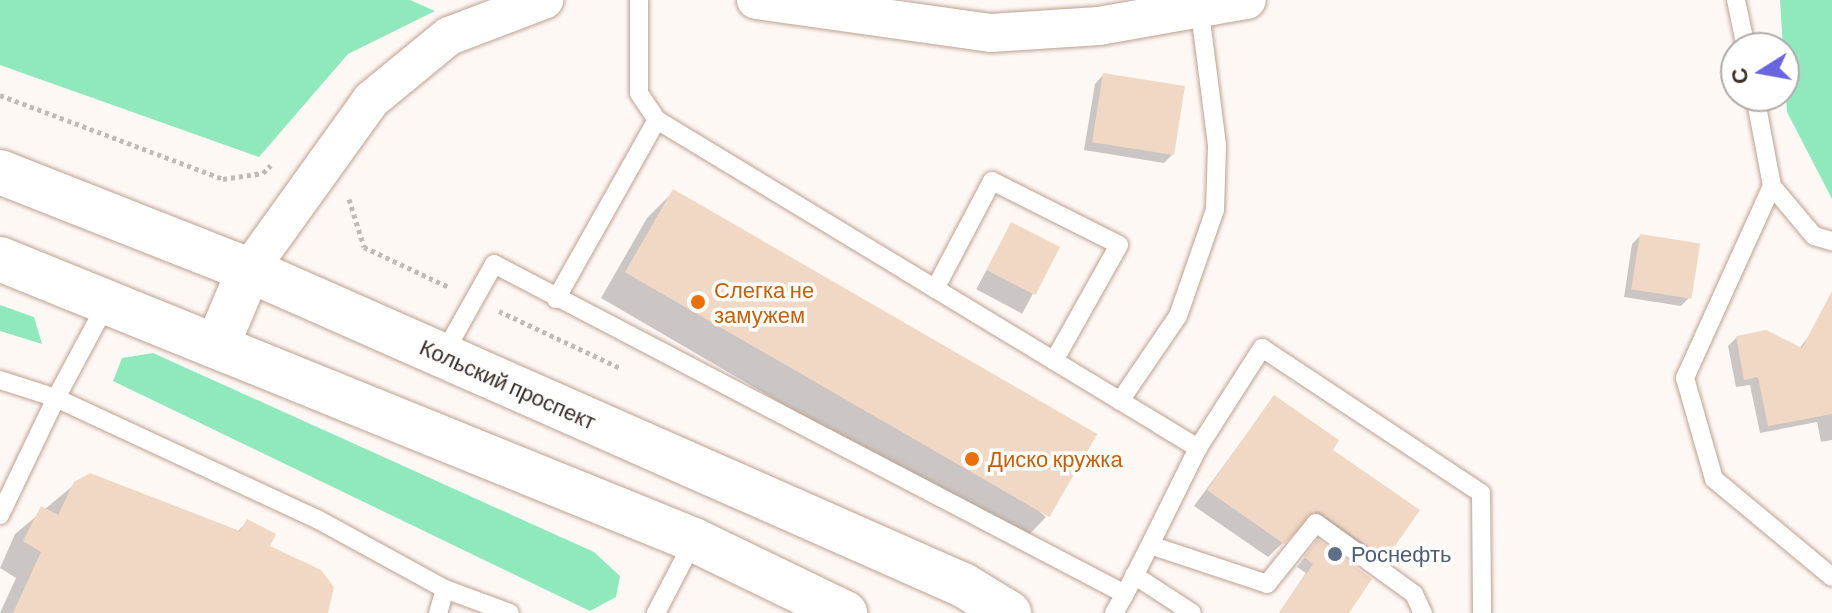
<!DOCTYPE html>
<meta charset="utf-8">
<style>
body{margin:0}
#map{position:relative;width:1832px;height:613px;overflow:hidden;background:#fef8f5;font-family:Barlow,sans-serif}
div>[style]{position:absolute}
.green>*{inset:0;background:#8fe9bd}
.shadow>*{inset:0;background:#0003;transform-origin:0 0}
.building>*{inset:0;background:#f1d8c4;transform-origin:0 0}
.path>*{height:5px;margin-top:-2.5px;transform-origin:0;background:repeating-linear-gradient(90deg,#c2bab6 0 4px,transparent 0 8px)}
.roads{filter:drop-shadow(0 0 2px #bca191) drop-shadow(0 0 2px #bca191)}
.lane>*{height:18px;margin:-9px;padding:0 9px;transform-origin:9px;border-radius:9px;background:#fff}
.street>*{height:38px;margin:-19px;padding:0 19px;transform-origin:19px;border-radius:19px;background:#fff}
.primary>*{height:44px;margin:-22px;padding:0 22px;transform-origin:22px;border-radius:22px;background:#fff}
.dots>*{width:22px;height:22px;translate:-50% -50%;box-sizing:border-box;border:4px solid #fff;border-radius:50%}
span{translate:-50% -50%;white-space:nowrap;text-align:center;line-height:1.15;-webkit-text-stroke:7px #fff;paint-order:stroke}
.food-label{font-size:22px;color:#c56008}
.left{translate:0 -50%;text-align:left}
.street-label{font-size:22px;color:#392e28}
.service-label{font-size:22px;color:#4e5e75}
.north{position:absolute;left:1720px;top:32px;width:80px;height:80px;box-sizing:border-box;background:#fff;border:2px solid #b0aba9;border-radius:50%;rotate:259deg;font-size:22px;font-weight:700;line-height:32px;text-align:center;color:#392e28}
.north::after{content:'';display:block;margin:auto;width:28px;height:36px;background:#6965de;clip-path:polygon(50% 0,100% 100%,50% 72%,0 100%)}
</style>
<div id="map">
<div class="green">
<i style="clip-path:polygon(0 0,410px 0,435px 11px,348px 54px,259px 157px,0 65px)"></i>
<i style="clip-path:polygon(1780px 0,1832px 0,1832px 199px,1787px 112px)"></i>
<i style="clip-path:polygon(0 305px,34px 317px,42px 344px,0 331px)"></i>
<i style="clip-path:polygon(153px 353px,594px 552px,620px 576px,616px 597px,590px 611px,113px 381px,122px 358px)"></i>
</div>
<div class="shadow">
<i style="clip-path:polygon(1103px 75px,1172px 155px,1164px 163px,1084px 150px,1095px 84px)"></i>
<i style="clip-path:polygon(673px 192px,1046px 517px,1021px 543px,601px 298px,647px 218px)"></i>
<i style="left:1011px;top:224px;width:52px;height:74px;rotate:28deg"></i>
<i style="clip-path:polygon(1640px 236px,1690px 297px,1681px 306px,1624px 297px,1632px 244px)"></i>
<i style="clip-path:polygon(1811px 333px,1832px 343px,1832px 440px,1821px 442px,1817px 422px,1760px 433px,1750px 385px,1736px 387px,1728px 346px,1736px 338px,1799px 349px)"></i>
<i style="clip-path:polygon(1274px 397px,1330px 450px,1385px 558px,1370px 572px,1302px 525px,1268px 557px,1194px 506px)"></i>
<i style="clip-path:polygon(75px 484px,237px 532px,248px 521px,320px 613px,0 613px,16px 578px,0 568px,15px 534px)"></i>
<i style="clip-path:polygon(1310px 551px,1346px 613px,1279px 613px,1306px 573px,1297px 567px)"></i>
</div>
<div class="building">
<i style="left:1103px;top:73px;width:83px;height:70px;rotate:9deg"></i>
<i style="left:673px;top:189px;width:490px;height:96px;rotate:30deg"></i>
<i style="left:1011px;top:222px;width:55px;height:54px;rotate:27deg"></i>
<i style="left:1640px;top:234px;width:61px;height:56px;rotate:9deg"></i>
<i style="clip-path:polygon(1832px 291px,1832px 414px,1768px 426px,1758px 377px,1744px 380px,1736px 336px,1766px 330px,1802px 348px)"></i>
<i style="clip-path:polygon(1274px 395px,1339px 440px,1333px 450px,1420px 510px,1386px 559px,1318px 511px,1284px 544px,1207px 490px)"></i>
<i style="clip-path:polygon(90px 473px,240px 531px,247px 519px,276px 534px,270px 546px,321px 570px,334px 587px,328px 613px,13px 613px,41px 552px,23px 541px,41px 506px,58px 515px,74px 482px)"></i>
<i style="clip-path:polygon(1318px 539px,1372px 579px,1349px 613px,1279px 613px,1313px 564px,1304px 557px)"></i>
</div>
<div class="path">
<i style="left:0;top:95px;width:238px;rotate:20.6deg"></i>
<i style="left:223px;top:179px;width:40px;rotate:-8.5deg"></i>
<i style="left:263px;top:173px;width:11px;rotate:-45deg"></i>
<i style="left:349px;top:199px;width:50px;rotate:72.6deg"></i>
<i style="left:364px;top:247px;width:92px;rotate:25.2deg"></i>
<i style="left:499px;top:311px;width:134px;rotate:25.2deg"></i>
</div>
<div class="roads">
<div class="lane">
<i style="left:1736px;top:0;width:49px;rotate:78.2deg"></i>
<i style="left:1755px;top:96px;width:92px;rotate:79.3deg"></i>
<i style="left:1772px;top:186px;width:65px;rotate:50deg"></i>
<i style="left:1814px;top:236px;width:19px;rotate:16deg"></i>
<i style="left:657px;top:120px;width:633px;rotate:31.23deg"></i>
<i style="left:1772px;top:186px;width:211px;rotate:114.4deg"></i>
<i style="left:1685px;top:378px;width:105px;rotate:74deg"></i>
<i style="left:1714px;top:479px;width:153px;rotate:39.7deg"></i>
<i style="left:935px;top:289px;width:122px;rotate:-62.2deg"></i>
<i style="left:992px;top:181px;width:142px;rotate:26.7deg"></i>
<i style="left:1119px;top:245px;width:133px;rotate:119.3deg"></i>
<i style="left:556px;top:299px;width:206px;rotate:-60.6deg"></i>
<i style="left:657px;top:120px;width:32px;rotate:-124deg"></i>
<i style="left:639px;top:93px;width:93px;rotate:-90deg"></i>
<i style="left:443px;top:355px;width:104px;rotate:-60.7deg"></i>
<i style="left:494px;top:264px;width:712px;rotate:27.61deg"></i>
<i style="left:1125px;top:594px;width:55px;rotate:-63deg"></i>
<i style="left:1150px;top:545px;width:123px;rotate:18.4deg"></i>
<i style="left:1267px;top:584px;width:78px;rotate:-51.2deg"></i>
<i style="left:1316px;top:523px;width:121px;rotate:35.9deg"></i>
<i style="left:1414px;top:594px;width:21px;rotate:65deg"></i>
<i style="left:0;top:380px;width:59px;rotate:17.8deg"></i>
<i style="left:56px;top:398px;width:110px;rotate:-61.8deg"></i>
<i style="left:1120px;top:401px;width:103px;rotate:-55.7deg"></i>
<i style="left:1178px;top:316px;width:112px;rotate:-70.8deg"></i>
<i style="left:1215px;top:210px;width:65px;rotate:-88.2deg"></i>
<i style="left:1217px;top:145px;width:133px;rotate:-97.3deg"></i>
<i style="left:0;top:515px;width:130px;rotate:-64.4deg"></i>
<i style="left:56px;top:398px;width:288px;rotate:24.9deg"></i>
<i style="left:317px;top:519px;width:146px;rotate:28.7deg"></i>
<i style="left:445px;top:589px;width:25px;rotate:106deg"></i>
<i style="left:1150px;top:545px;width:108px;rotate:-63.7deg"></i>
<i style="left:1198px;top:448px;width:119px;rotate:-57.4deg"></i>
<i style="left:1262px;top:348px;width:263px;rotate:33.5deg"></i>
<i style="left:1481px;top:493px;width:120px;rotate:89.5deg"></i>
<i style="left:1134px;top:575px;width:69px;rotate:33.2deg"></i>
<i style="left:445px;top:589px;width:69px;rotate:20.3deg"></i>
<i style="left:656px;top:613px;width:82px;rotate:-62.5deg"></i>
<i style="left:1114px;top:613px;width:22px;rotate:-60deg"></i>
</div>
<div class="street">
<i style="left:756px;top:0;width:237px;rotate:8deg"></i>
<i style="left:991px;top:33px;width:108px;rotate:-3.7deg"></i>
<i style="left:1099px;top:26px;width:150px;rotate:-10deg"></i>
<i style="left:249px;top:270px;width:209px;rotate:-54.3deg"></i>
<i style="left:371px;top:100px;width:101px;rotate:-39.4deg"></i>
<i style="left:449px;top:36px;width:102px;rotate:-20.8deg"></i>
</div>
<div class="primary">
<i style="left:0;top:172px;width:268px;rotate:21.5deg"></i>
<i style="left:249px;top:270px;width:780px;rotate:23.81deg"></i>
<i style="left:963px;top:585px;width:54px;rotate:31.3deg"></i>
<i style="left:0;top:259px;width:749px;rotate:22.04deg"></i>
<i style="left:694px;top:540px;width:168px;rotate:25.8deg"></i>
<i style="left:217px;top:346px;width:82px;rotate:-67.2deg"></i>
</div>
</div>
<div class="dots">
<i style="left:698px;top:302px;background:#e8710a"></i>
<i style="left:972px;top:459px;background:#e8710a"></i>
<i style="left:1335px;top:554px;background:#5c6f8a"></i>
</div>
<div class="food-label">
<span class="left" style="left:714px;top:302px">Слегка не<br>замужем</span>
<span class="left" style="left:988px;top:459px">Диско кружка</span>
</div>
<div class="street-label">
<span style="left:508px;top:384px;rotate:24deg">Кольский проспект</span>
</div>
<div class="service-label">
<span class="left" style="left:1351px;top:554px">Роснефть</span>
</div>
<div class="north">С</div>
</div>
